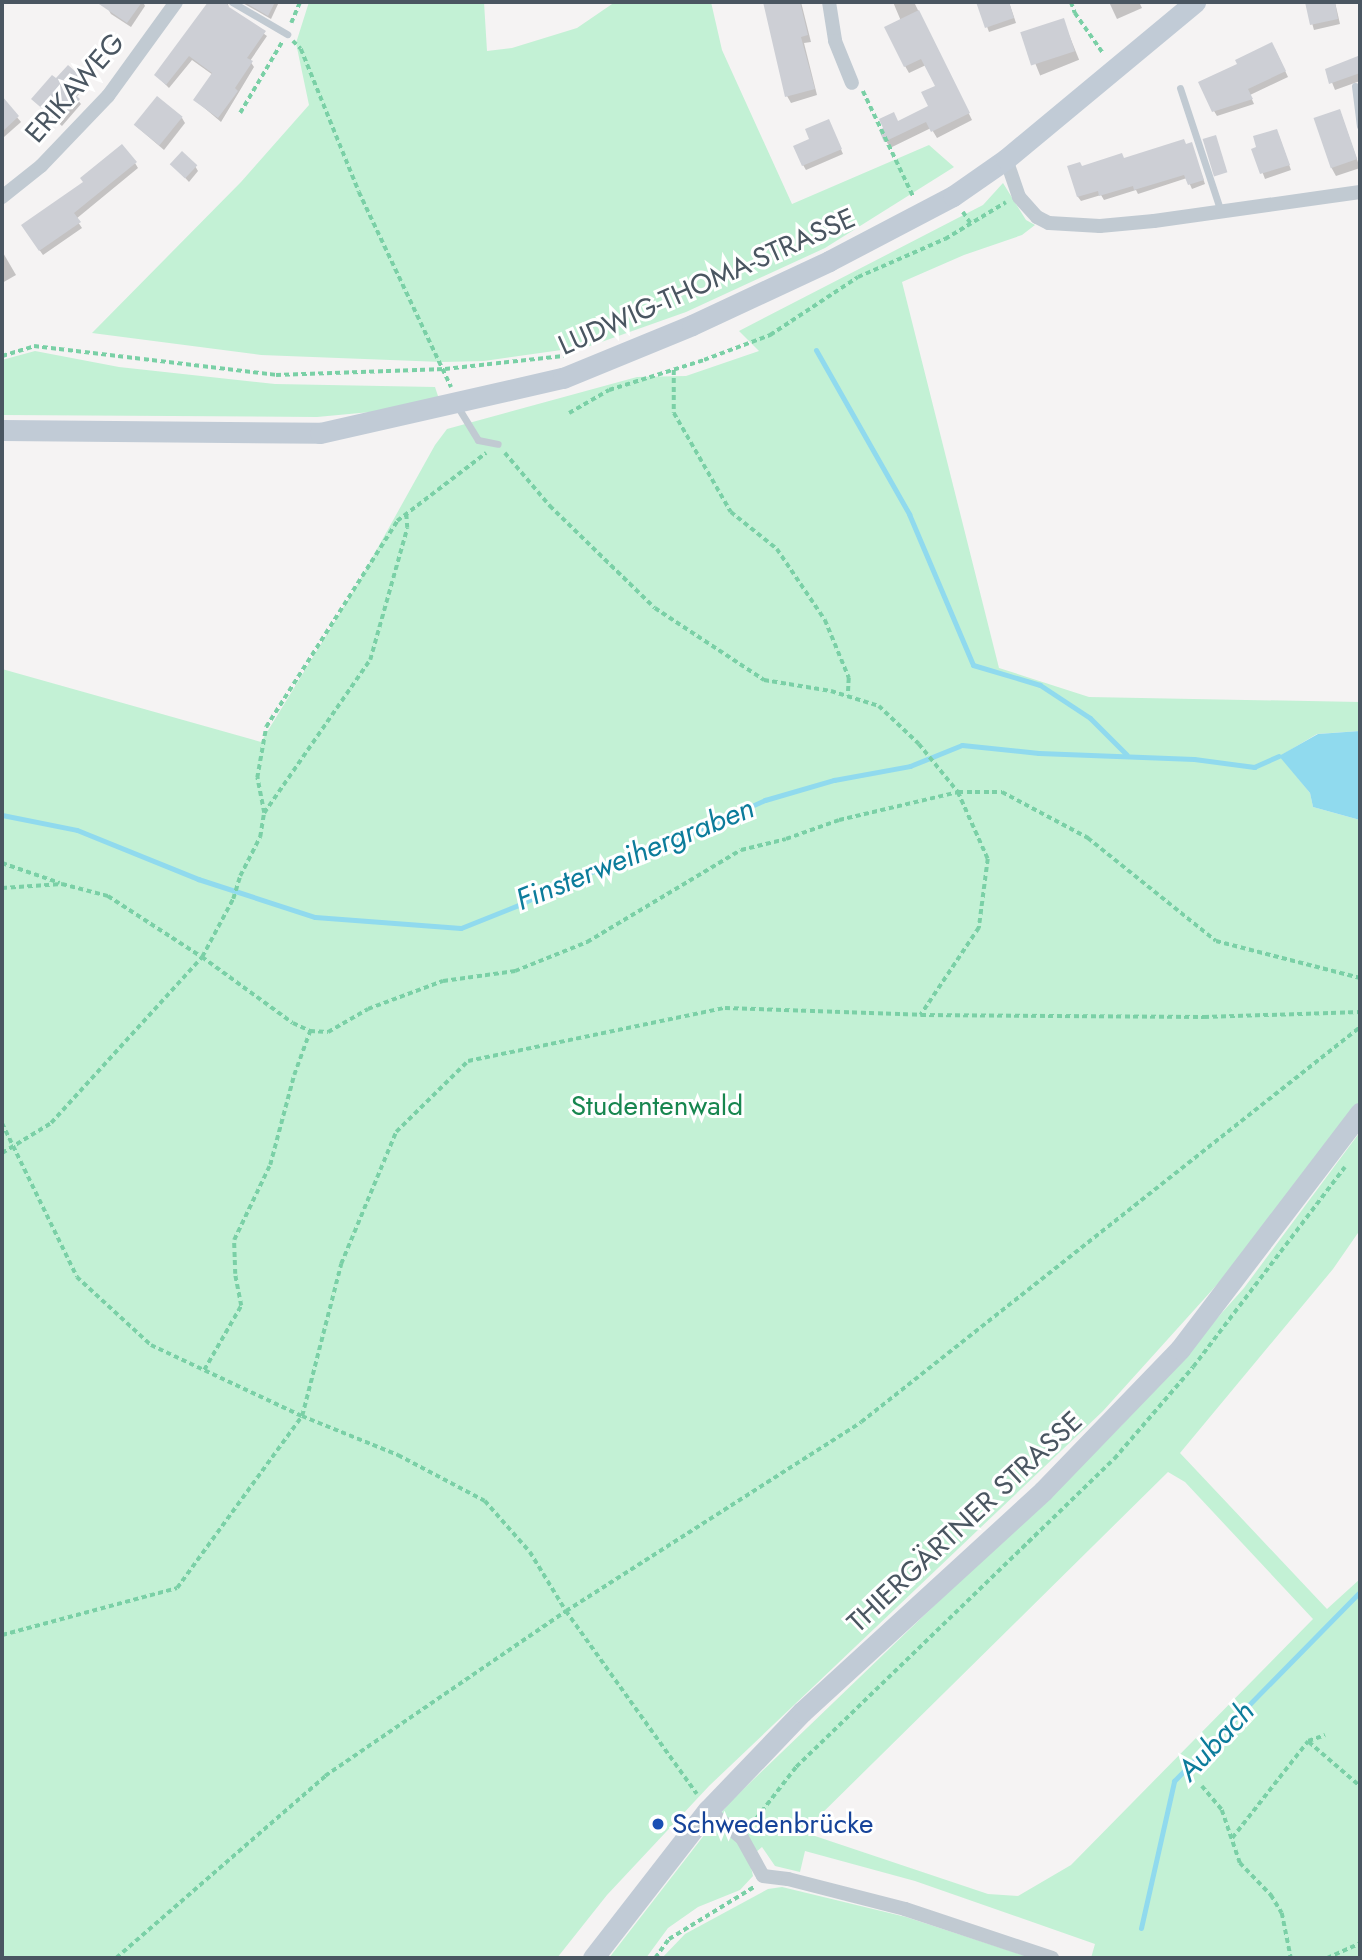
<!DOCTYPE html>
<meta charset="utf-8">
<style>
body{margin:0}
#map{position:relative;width:1362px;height:1960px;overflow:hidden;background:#f5f3f3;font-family:Jost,sans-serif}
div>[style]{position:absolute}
.green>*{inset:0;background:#c3f1d5}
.water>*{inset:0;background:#90daee}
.shadow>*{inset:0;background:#0003;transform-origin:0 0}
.stream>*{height:5px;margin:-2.5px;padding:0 2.5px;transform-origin:2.5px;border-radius:2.5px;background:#90daee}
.building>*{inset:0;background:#cdcfd5;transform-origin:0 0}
.path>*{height:3.5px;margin-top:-1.75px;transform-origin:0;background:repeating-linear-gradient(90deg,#7ad0a6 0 5px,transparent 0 8.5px)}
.lane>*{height:7px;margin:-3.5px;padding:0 3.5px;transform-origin:3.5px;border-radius:3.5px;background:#c1cad2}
.street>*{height:14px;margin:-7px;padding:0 7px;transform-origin:7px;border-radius:7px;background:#c1cad2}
.secondary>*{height:21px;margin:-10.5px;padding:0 10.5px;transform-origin:10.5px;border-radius:10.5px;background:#c1cbd6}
.dots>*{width:19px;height:19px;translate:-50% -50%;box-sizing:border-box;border:4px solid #fff;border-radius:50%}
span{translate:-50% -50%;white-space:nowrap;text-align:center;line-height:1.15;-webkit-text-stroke:6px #fff;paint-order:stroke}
.street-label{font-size:28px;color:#4a5661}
.park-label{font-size:28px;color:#17864f}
.transit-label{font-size:28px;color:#164399}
.left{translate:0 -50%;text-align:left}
.water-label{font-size:30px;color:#0c7c9b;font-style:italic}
.frame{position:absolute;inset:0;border:4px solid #4a5661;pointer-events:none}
</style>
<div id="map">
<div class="green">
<i style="clip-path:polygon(309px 2px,484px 2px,487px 51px,512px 48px,577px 28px,615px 2px,711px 2px,722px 50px,792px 204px,929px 145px,954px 167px,825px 248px,686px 312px,590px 346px,484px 361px,442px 362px,261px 355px,92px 333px,241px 182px,309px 105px,296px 43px)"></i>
<i style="clip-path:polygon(1003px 183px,1026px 220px,1035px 225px,1022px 235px,964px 255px,902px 282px,999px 668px,1089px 697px,1360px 702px,1360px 731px,1317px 734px,1280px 756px,1310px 793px,1313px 807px,1360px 820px,1360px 1106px,1232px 1268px,1103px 1411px,709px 1786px,607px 1895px,557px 1958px,2px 1958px,2px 669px,261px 742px,357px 585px,435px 445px,447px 429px,637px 377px,686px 376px,759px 351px,739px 331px,983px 205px)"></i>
<i style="clip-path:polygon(35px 351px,119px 367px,275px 384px,435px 387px,438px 396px,435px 406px,317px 417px,2px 415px,2px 360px)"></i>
<i style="clip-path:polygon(evenodd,1360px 1132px,1360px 1230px,1333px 1269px,1180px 1453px,1327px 1609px,1360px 1579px,1360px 1958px,1091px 1958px,1095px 1944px,915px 1881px,805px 1851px,800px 1872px,775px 1866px,762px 1847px,749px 1858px,753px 1876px,740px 1890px,698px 1907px,668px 1928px,646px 1958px,609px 1958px,729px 1803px,1121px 1426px,1244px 1288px,1360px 1132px,1168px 1472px,1185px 1482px,1313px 1619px,1071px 1865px,1018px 1896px,988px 1894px,803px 1832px,1168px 1472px)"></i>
<i style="clip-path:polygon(782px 1887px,906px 1917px,1032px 1958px,662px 1958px,685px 1934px,768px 1889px)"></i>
</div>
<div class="water">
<i style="clip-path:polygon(1360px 731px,1360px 820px,1313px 807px,1310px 793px,1279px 756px,1318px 734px)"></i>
</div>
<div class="shadow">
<i style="clip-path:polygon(113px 2px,143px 2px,145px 6px,131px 27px,111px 14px,108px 9px)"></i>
<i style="clip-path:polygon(211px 2px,234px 2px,228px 4px,229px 9px,267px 36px,250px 61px,254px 67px,221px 122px,195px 100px,213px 75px,192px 60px,169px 88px,156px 75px)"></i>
<i style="clip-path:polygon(241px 2px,279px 2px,271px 19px)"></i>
<i style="clip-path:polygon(764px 2px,801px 2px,811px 42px,804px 43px,817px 95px,791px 103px,787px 96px)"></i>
<i style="clip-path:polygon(893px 2px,914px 2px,972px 120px,937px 138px,931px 128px,890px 148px,881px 131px,930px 106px,937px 86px,926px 65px,909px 73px,905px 66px,901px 21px)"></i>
<i style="clip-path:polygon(978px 2px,1009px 2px,1016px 23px,989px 32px)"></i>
<i style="clip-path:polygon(1109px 2px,1139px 2px,1142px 8px,1117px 19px)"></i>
<i style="clip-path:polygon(1306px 2px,1335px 2px,1340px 24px,1314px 30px)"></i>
<i style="left:1063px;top:20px;width:43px;height:42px;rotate:68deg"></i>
<i style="clip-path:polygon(1275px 49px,1288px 77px,1250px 95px,1254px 104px,1217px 116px,1214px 111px)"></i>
<i style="clip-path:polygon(1360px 57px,1360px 81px,1335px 90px,1327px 70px)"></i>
<i style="clip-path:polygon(83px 80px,86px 85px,76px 98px,81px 104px,62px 126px,33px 99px,56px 81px)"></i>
<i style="clip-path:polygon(2px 99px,21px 122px,4px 137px,2px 135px)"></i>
<i style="clip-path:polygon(1340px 111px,1360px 168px,1336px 176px,1331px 167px)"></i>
<i style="clip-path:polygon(182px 118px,185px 123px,164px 150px,136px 126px)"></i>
<i style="clip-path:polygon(831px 126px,843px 154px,806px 170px,803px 165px,812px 140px)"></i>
<i style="clip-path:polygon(1279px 136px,1291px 170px,1265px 179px,1254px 150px)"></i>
<i style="clip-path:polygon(1185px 146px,1193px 149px,1205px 184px,1192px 189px,1187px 178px,1138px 194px,1136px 190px,1104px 200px,1101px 195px,1081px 201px,1078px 197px,1069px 167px,1082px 168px)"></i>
<i style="clip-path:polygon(135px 163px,138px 168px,76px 219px,82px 228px,43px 255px,26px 231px)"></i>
<i style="clip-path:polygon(172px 164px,195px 166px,198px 171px,189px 182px)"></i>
<i style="clip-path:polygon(2px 251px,16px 275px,2px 283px)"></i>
</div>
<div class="stream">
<i style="left:816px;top:350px;width:189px;rotate:60.4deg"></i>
<i style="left:909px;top:514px;width:164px;rotate:67deg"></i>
<i style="left:973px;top:665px;width:70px;rotate:16.6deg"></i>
<i style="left:1040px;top:685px;width:60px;rotate:33.4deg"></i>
<i style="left:1090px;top:718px;width:52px;rotate:45deg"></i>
<i style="left:2px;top:815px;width:76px;rotate:11.3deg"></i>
<i style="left:77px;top:830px;width:131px;rotate:22deg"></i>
<i style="left:198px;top:879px;width:123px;rotate:18deg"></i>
<i style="left:315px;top:917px;width:146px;rotate:4.3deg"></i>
<i style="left:461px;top:928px;width:65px;rotate:-21.8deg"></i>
<i style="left:521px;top:904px;width:65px;rotate:-26.6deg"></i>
<i style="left:579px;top:875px;width:49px;rotate:-14.3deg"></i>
<i style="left:626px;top:863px;width:153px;rotate:-24.4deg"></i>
<i style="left:765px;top:800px;width:72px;rotate:-16.2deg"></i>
<i style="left:834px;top:780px;width:77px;rotate:-10.4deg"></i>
<i style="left:910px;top:766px;width:56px;rotate:-22deg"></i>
<i style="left:962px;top:745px;width:77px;rotate:5.9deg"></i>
<i style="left:1039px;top:753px;width:155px;rotate:2.2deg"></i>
<i style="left:1194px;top:759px;width:61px;rotate:7.6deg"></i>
<i style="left:1254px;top:767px;width:27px;rotate:-24deg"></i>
<i style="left:1141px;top:1928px;width:151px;rotate:-77.3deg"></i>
<i style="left:1174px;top:1781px;width:265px;rotate:-45.5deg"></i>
</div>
<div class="building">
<i style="clip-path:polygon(96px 2px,142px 2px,127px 23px)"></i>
<i style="clip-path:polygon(208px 2px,226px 2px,229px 7px,266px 31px,247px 58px,253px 61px,235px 88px,238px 91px,218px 118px,193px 100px,212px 73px,189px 56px,166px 85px,154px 75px)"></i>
<i style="clip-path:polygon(244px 2px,275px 2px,268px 16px)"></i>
<i style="clip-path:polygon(763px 2px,800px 2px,808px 35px,801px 37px,815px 89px,785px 97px)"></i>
<i style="clip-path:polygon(976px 2px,1009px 2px,1014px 18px,985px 28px)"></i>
<i style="clip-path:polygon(1305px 2px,1335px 2px,1338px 19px,1310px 25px)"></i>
<i style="clip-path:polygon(919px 10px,970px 113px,931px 132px,926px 122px,884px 142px,879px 130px,883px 128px,879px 119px,894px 112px,898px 121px,928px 106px,921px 92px,935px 86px,921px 59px,904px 67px,884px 27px)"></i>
<i style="left:1064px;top:18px;width:35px;height:46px;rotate:72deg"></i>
<i style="clip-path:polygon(1272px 42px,1286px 71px,1248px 89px,1253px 99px,1212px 112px,1198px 82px,1237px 64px,1235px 60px)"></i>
<i style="clip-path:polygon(1358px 56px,1360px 73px,1329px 84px,1325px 69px)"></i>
<i style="clip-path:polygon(68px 65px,84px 79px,74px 94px,80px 99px,59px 123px,31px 99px,52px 75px,56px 78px)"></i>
<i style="clip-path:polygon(2px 96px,19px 116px,2px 132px)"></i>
<i style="left:157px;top:96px;width:33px;height:37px;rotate:39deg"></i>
<i style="left:1340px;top:109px;width:53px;height:28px;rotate:71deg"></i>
<i style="clip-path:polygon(829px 119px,842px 149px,802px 166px,793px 146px,809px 139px,805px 129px)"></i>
<i style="clip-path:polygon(1277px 129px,1290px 165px,1260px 174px,1251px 149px,1256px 147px,1253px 136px)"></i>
<i style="left:1216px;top:135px;width:39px;height:14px;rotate:73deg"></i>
<i style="clip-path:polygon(1184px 139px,1186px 144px,1192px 142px,1204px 180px,1188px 185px,1184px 175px,1134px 190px,1133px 186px,1099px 196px,1098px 191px,1077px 197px,1067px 166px,1080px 162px,1082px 166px,1122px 153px,1124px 158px)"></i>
<i style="clip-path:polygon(122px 144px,137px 162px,74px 213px,81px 222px,39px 251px,21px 225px,83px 182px,80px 178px)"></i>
<i style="left:182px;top:151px;width:21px;height:18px;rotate:43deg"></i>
</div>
<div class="path">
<i style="left:1071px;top:2px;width:12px;rotate:70deg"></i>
<i style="left:1075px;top:13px;width:49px;rotate:55deg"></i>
<i style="left:291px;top:23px;width:23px;rotate:-67deg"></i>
<i style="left:293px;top:41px;width:11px;rotate:45deg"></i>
<i style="left:301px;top:49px;width:154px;rotate:67.9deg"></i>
<i style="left:359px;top:192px;width:216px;rotate:64.7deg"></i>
<i style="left:863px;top:91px;width:116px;rotate:64.5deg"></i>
<i style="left:240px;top:113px;width:82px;rotate:-59.4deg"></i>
<i style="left:963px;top:212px;width:14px;rotate:56deg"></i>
<i style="left:2px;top:356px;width:34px;rotate:-17deg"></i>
<i style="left:34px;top:346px;width:244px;rotate:6.8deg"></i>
<i style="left:276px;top:375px;width:169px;rotate:-2deg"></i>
<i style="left:445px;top:369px;width:119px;rotate:-6.3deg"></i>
<i style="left:674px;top:370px;width:43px;rotate:90deg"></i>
<i style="left:674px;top:413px;width:114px;rotate:60.1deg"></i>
<i style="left:731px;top:512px;width:59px;rotate:38.8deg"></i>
<i style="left:777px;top:549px;width:86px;rotate:55.9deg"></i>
<i style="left:825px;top:620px;width:63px;rotate:67.5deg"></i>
<i style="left:849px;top:678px;width:18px;rotate:93deg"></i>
<i style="left:569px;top:413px;width:46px;rotate:-29.9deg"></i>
<i style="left:609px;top:390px;width:100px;rotate:-17.5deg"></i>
<i style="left:704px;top:360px;width:71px;rotate:-20.7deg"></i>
<i style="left:770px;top:335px;width:105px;rotate:-33.4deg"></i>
<i style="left:858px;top:277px;width:95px;rotate:-23.6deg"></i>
<i style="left:945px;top:239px;width:71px;rotate:-31.2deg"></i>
<i style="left:505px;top:453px;width:70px;rotate:49.7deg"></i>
<i style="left:550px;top:506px;width:146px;rotate:44.2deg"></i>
<i style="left:655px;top:608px;width:131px;rotate:33.4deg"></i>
<i style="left:764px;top:680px;width:68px;rotate:9.3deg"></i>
<i style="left:831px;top:691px;width:50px;rotate:17.4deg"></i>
<i style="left:879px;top:706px;width:55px;rotate:43.5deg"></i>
<i style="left:919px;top:744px;width:62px;rotate:50.9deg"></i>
<i style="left:958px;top:792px;width:44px"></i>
<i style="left:1002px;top:792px;width:98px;rotate:28.1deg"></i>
<i style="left:1088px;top:838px;width:164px;rotate:38.8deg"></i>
<i style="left:1216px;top:941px;width:149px;rotate:14.4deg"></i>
<i style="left:264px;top:813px;width:36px;rotate:-101deg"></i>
<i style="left:257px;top:778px;width:52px;rotate:-80deg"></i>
<i style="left:266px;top:727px;width:244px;rotate:-57.5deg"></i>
<i style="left:397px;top:521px;width:112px;rotate:-37.4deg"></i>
<i style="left:2px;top:863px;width:61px;rotate:19deg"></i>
<i style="left:2px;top:888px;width:60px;rotate:-3.8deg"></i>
<i style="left:62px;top:884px;width:48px;rotate:14.6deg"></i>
<i style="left:108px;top:896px;width:112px;rotate:33deg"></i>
<i style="left:202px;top:957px;width:112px;rotate:36deg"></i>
<i style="left:293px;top:1023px;width:19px;rotate:25deg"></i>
<i style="left:310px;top:1031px;width:18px;rotate:3deg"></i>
<i style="left:328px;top:1032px;width:46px;rotate:-29.9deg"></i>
<i style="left:368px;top:1009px;width:80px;rotate:-20.5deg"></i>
<i style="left:443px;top:981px;width:73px;rotate:-7.9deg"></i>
<i style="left:515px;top:971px;width:78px;rotate:-21.9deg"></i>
<i style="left:587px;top:942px;width:179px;rotate:-30.9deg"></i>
<i style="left:741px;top:850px;width:46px;rotate:-13.7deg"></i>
<i style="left:786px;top:839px;width:56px;rotate:-19.7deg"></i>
<i style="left:839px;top:820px;width:122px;rotate:-13.2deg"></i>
<i style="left:958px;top:792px;width:73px;rotate:65.9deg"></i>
<i style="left:988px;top:859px;width:70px;rotate:97.4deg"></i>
<i style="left:979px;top:928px;width:105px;rotate:123.7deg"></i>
<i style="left:2px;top:1123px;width:171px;rotate:64deg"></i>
<i style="left:77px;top:1277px;width:100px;rotate:42.6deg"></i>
<i style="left:151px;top:1345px;width:167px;rotate:25.2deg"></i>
<i style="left:302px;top:1416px;width:104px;rotate:22.1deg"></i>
<i style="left:398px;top:1455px;width:98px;rotate:27.9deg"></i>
<i style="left:485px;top:1501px;width:68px;rotate:48.6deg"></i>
<i style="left:530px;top:1552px;width:69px;rotate:58.6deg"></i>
<i style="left:566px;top:1611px;width:225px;rotate:54.4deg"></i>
<i style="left:2px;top:1153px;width:57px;rotate:-31.5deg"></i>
<i style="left:51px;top:1123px;width:224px;rotate:-47.7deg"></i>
<i style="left:202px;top:957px;width:66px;rotate:-61.9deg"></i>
<i style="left:233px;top:899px;width:24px;rotate:-73deg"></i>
<i style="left:240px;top:876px;width:44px;rotate:-62.9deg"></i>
<i style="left:260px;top:837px;width:24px;rotate:-81deg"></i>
<i style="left:264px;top:813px;width:186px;rotate:-55.3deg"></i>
<i style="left:370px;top:660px;width:137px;rotate:-74.3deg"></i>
<i style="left:407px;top:528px;width:15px;rotate:-94deg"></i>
<i style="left:204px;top:1370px;width:74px;rotate:-60deg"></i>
<i style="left:241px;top:1306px;width:33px;rotate:-101deg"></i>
<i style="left:235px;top:1274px;width:34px;rotate:-92deg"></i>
<i style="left:234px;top:1240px;width:83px;rotate:-64.4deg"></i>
<i style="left:270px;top:1165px;width:93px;rotate:-75.1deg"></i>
<i style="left:294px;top:1075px;width:47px;rotate:-70deg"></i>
<i style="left:2px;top:1635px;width:181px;rotate:-15deg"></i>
<i style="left:177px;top:1588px;width:213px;rotate:-54deg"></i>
<i style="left:302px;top:1416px;width:157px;rotate:-75.6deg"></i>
<i style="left:341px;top:1264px;width:143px;rotate:-67.4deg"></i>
<i style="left:396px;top:1132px;width:101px;rotate:-44.6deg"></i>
<i style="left:468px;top:1061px;width:262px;rotate:-11.7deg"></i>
<i style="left:725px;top:1008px;width:196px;rotate:2deg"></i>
<i style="left:921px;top:1015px;width:283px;rotate:0.4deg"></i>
<i style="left:1204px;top:1017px;width:156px;rotate:-1.8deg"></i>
<i style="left:1309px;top:1742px;width:67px;rotate:40.8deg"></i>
<i style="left:1202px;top:1786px;width:31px;rotate:50deg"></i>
<i style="left:1222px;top:1810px;width:56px;rotate:71.2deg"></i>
<i style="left:1240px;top:1863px;width:45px;rotate:45.9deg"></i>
<i style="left:1271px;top:1895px;width:21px;rotate:59deg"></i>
<i style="left:1282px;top:1913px;width:46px;rotate:78.7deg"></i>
<i style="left:751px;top:1825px;width:73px;rotate:-52.2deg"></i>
<i style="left:796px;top:1767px;width:443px;rotate:-44.1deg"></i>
<i style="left:1114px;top:1459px;width:121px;rotate:-49.3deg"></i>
<i style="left:1193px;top:1367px;width:251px;rotate:-52.8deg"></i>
<i style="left:1232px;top:1838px;width:123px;rotate:-51.9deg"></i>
<i style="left:1308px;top:1741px;width:18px;rotate:-19deg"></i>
<i style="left:116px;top:1958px;width:277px;rotate:-41deg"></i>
<i style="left:325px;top:1776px;width:292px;rotate:-34.4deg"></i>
<i style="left:566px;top:1611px;width:350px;rotate:-32.6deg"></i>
<i style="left:861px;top:1422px;width:636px;rotate:-38.36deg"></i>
<i style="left:655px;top:1958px;width:24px;rotate:-54deg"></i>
<i style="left:669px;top:1939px;width:100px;rotate:-31.5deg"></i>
<i style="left:1327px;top:1958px;width:36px;rotate:-24deg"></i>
</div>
<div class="lane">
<i style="left:232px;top:2px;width:64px;rotate:30.2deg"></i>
<i style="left:1355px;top:86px;width:40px;rotate:82.9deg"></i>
<i style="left:1180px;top:88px;width:131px;rotate:71.7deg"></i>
<i style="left:456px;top:404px;width:42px;rotate:58.6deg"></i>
<i style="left:478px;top:440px;width:20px;rotate:11deg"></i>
</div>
<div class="street">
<i style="left:829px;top:2px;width:39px;rotate:81deg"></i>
<i style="left:835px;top:41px;width:45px;rotate:68deg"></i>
<i style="left:1006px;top:159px;width:40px;rotate:71.1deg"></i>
<i style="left:1019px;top:197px;width:27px;rotate:48deg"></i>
<i style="left:1037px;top:217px;width:13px;rotate:27deg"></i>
<i style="left:1049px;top:223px;width:51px;rotate:3.4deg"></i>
<i style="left:1100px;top:226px;width:54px;rotate:-5.3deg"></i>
<i style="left:1154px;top:221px;width:208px;rotate:-8deg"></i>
<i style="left:2px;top:197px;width:50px;rotate:-38.5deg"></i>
<i style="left:41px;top:166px;width:97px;rotate:-46.3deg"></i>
<i style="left:108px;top:96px;width:116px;rotate:-54.1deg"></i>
<i style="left:708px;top:1810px;width:44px;rotate:39.5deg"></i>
<i style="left:742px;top:1838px;width:43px;rotate:61.1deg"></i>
<i style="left:763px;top:1876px;width:25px;rotate:7deg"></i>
<i style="left:788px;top:1879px;width:121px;rotate:14.4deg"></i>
<i style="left:905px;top:1909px;width:155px;rotate:18.4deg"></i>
</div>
<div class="secondary">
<i style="left:2px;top:430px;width:318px;rotate:0.5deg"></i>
<i style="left:320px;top:433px;width:249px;rotate:-12.8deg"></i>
<i style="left:563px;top:378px;width:139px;rotate:-22.3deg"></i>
<i style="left:692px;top:325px;width:151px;rotate:-25deg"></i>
<i style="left:829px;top:261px;width:140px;rotate:-27.7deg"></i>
<i style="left:953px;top:196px;width:65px;rotate:-34.9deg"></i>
<i style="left:1006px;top:159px;width:246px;rotate:-39.7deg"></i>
<i style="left:593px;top:1958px;width:187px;rotate:-52.2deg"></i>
<i style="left:708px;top:1810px;width:136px;rotate:-46.2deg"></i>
<i style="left:802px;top:1712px;width:327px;rotate:-42.5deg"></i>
<i style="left:1043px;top:1491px;width:197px;rotate:-46deg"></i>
<i style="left:1180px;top:1349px;width:297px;rotate:-52.7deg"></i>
</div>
<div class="dots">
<i style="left:658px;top:1824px;background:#1a4fb4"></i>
</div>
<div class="street-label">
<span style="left:75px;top:88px;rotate:-49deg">ERIKAWEG</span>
<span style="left:707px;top:282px;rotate:-24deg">LUDWIG-THOMA-STRASSE</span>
<span style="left:965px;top:1522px;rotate:-43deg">THIERGÄRTNER STRASSE</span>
</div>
<div class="park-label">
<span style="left:657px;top:1106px">Studentenwald</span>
</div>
<div class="transit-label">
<span class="left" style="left:672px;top:1824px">Schwedenbrücke</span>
</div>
<div class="water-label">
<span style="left:635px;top:854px;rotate:-22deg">Finsterweihergraben</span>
<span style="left:1216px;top:1741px;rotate:-47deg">Aubach</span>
</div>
<div class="frame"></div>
</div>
